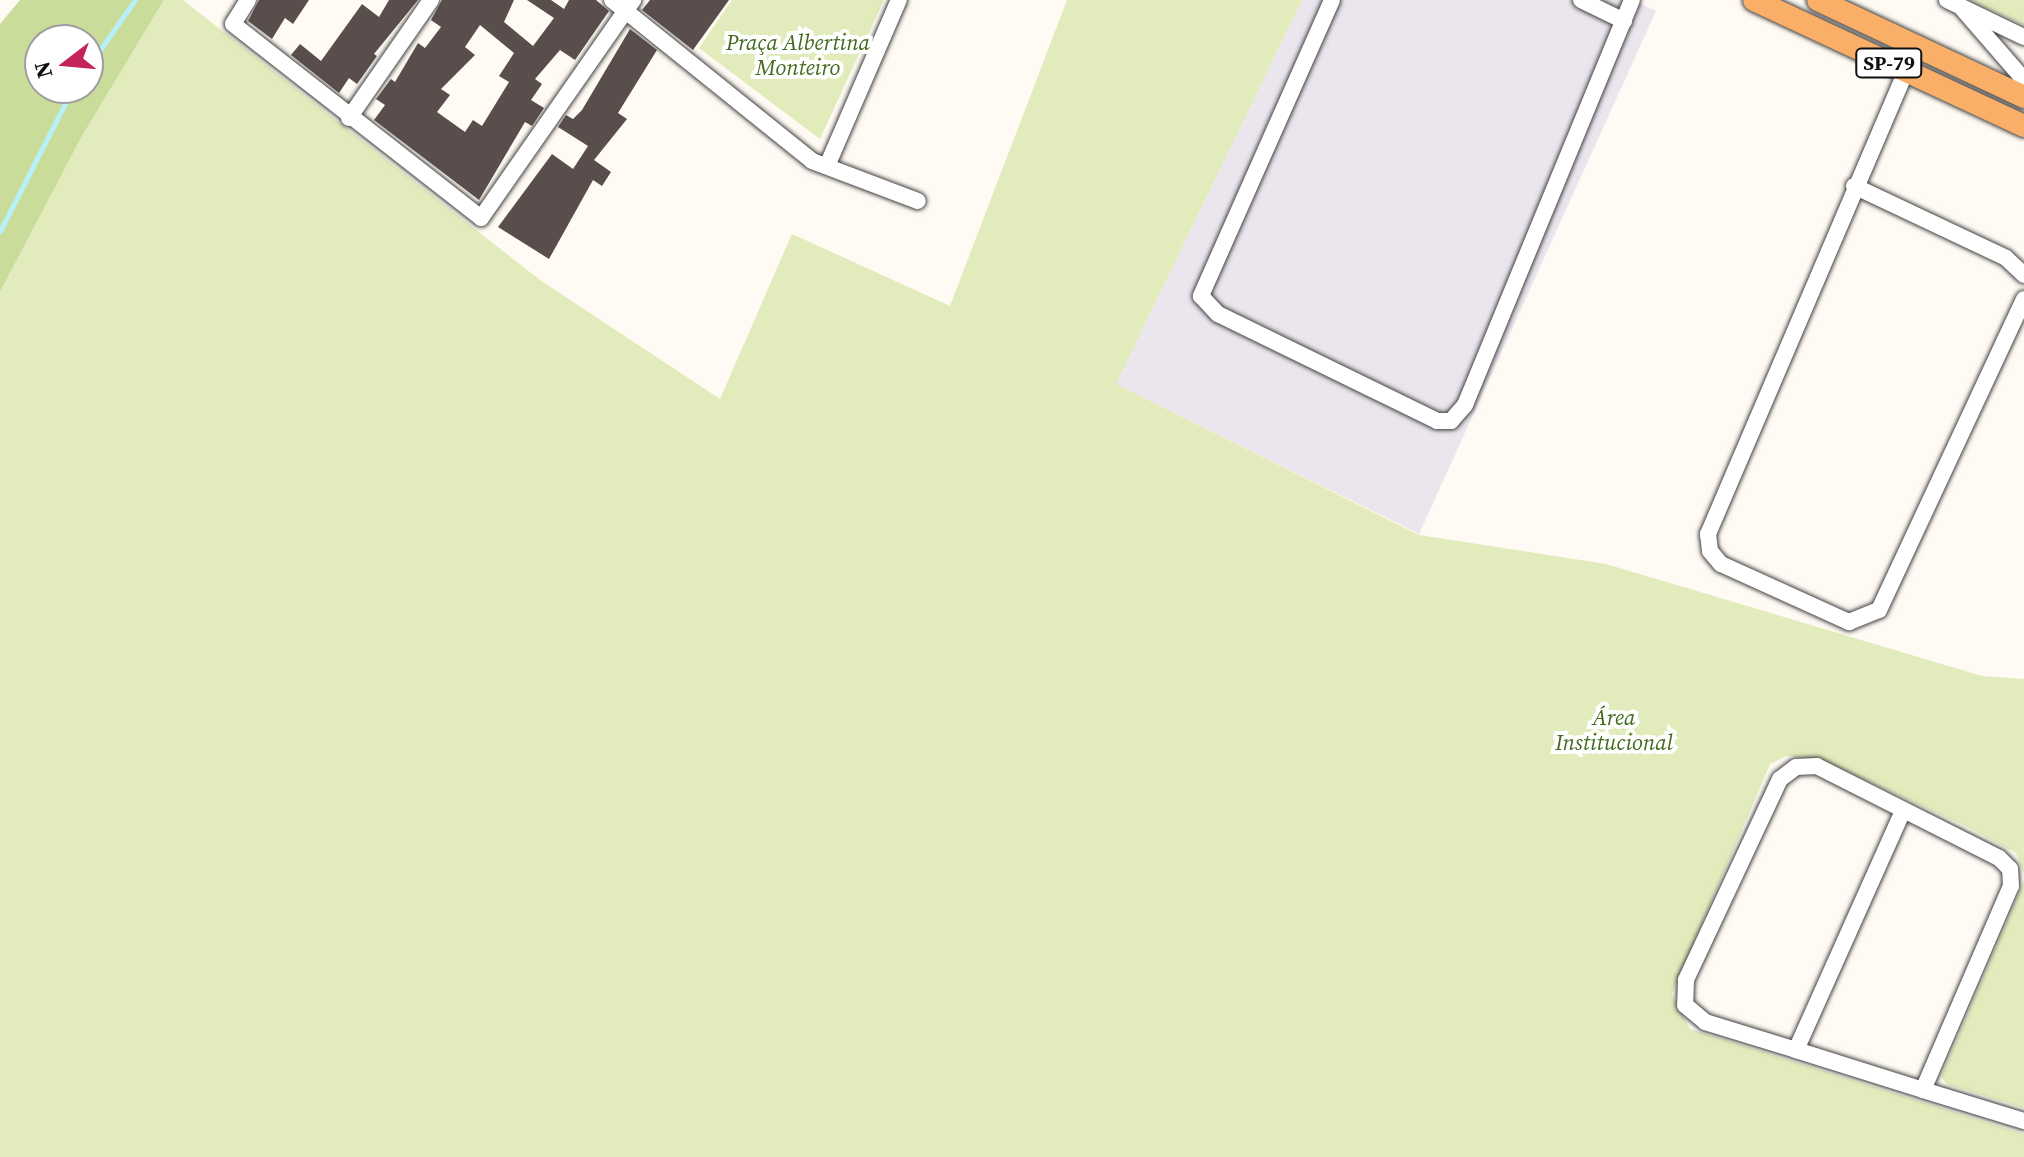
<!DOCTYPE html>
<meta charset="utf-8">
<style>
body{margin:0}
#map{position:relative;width:2024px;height:1157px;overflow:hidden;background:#fffaf3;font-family:"Source Serif 4",serif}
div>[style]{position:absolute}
.industrial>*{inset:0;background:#ebe5ee}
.green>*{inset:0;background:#e1ebbc}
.forest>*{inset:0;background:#cadc9a}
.stream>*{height:5px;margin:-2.5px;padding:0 2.5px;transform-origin:2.5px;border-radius:2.5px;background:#b7f1f7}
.building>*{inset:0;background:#594e4c}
.roads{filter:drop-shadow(0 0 2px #434343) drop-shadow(0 0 2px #434343)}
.minor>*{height:16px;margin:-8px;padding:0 8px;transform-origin:8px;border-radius:8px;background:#fff}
.major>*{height:22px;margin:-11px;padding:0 11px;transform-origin:11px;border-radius:11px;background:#faaf69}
span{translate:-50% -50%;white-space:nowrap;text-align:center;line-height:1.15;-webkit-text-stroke:8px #fff;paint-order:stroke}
.shield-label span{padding:2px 6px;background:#fff;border:2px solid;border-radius:6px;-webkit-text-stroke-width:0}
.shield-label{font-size:20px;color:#101010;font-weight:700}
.park-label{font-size:22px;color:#436a1e;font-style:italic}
.north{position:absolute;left:24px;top:24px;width:80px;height:80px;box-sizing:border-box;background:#fff;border:2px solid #9f9f9f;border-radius:50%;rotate:254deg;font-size:22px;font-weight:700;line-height:32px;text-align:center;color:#101010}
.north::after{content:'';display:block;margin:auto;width:28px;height:36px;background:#c42558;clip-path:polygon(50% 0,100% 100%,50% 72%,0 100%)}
</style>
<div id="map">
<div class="industrial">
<i style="clip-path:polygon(1302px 0,1633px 0,1656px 11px,1419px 534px,1116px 384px)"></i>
</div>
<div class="green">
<i style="clip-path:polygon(164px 0,183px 0,540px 280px,720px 399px,792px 234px,950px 306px,1067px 0,1302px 0,1116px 384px,1419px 535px,1606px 564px,1982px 676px,2024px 679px,2024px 874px,2016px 853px,1967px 827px,1821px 759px,1786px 756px,1770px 764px,1672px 994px,1690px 1029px,2024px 1134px,2024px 1157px,0 1157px,0 292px,82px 136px)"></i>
<i style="clip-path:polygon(732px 0,884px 0,820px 139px,699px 48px)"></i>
<i style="clip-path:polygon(1969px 0,2024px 0,2024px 25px,1982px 6px)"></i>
<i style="clip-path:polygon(2024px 881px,2024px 1108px,1948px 1085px,1941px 1077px)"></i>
</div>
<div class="forest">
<i style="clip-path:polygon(evenodd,20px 0,164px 0,82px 136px,0 292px,0 24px,20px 0,40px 40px,88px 40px,88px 88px,40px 88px,40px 40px)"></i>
</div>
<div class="stream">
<i style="left:88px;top:67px;width:82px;rotate:-55deg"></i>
<i style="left:0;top:231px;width:161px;rotate:-63deg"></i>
</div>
<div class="building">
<i style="clip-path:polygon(259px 0,309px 0,293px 24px,285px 18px,272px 39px,248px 21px)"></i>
<i style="clip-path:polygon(389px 0,418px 0,374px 54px,377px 56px,357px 84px,349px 78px,339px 93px,291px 55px,300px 44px,321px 61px,362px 4px,379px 17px)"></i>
<i style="clip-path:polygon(evenodd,442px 0,514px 0,504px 22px,533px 46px,554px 18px,527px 0,551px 0,564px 9px,569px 0,596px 0,609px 11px,575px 60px,560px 50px,535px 79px,542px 84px,531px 100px,544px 108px,532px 126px,525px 122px,479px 200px,374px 120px,385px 105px,376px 99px,391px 79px,395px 82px,418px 43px,425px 48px,441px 27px,431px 20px,442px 0,480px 25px,514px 53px,499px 76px,509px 82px,482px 126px,473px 120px,465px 132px,437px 112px,450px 95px,441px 89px,475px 55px,465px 47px,480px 25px)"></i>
<i style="clip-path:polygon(650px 0,729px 0,693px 50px,642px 10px)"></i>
<i style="clip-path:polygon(630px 29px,657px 50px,618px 113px,627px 119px,594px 160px,611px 172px,602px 186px,593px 180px,549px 259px,498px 227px,552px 154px,573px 169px,588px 146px,558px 127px,566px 115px,573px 119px,582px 110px)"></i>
</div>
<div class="roads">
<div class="minor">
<i style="left:248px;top:0;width:28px;rotate:122deg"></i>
<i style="left:233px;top:24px;width:315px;rotate:38deg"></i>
<i style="left:481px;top:218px;width:266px;rotate:-55.1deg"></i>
<i style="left:612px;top:0;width:257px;rotate:38.8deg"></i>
<i style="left:812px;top:161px;width:113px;rotate:20.7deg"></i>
<i style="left:1332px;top:0;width:324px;rotate:113.9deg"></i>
<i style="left:1201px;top:296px;width:25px;rotate:47deg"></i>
<i style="left:1218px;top:314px;width:244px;rotate:26deg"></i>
<i style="left:1437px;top:421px;width:14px"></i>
<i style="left:1451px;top:421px;width:21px;rotate:-49deg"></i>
<i style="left:1465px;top:405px;width:438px;rotate:-67.6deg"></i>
<i style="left:1581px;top:0;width:48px;rotate:26deg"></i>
<i style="left:1947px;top:0;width:85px;rotate:25.7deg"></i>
<i style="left:1960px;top:6px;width:98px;rotate:49.1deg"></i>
<i style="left:1906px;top:71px;width:504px;rotate:113.15deg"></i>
<i style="left:1708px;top:534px;width:17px;rotate:83deg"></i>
<i style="left:1710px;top:551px;width:17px;rotate:50deg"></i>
<i style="left:1721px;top:564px;width:141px;rotate:24.4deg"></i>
<i style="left:1849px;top:622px;width:32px;rotate:-22deg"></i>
<i style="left:1879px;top:610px;width:343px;rotate:-65deg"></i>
<i style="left:349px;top:118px;width:144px;rotate:-55.2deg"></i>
<i style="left:827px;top:166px;width:181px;rotate:-66.6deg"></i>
<i style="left:1854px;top:186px;width:168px;rotate:25.3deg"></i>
<i style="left:2006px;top:258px;width:25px;rotate:43deg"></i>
<i style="left:1796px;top:1050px;width:262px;rotate:-65.9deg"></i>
<i style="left:1923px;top:1090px;width:222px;rotate:-66.7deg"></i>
<i style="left:2011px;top:886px;width:17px;rotate:-93deg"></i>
<i style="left:2010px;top:869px;width:16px;rotate:-135deg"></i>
<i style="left:1999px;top:858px;width:204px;rotate:-153.2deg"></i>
<i style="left:1817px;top:766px;width:21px;rotate:177deg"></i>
<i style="left:1796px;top:767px;width:20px;rotate:143deg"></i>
<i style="left:1780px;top:779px;width:222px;rotate:115.1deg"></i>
<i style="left:1686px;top:980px;width:25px;rotate:92deg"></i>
<i style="left:1685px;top:1005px;width:26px;rotate:40deg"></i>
<i style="left:1705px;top:1022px;width:95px;rotate:17.1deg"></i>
<i style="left:1796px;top:1050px;width:133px;rotate:17.5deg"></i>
<i style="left:1923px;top:1090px;width:106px;rotate:17.1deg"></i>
</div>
<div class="major">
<i style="left:1754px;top:0;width:298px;rotate:25deg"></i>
<i style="left:1818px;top:0;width:228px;rotate:25.2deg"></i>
</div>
</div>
<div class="shield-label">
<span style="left:1889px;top:63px">SP-79</span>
</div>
<div class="park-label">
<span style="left:798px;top:55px">Praça Albertina<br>Monteiro</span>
<span style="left:1614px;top:730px">Área<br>Institucional</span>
</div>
<div class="north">N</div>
</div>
